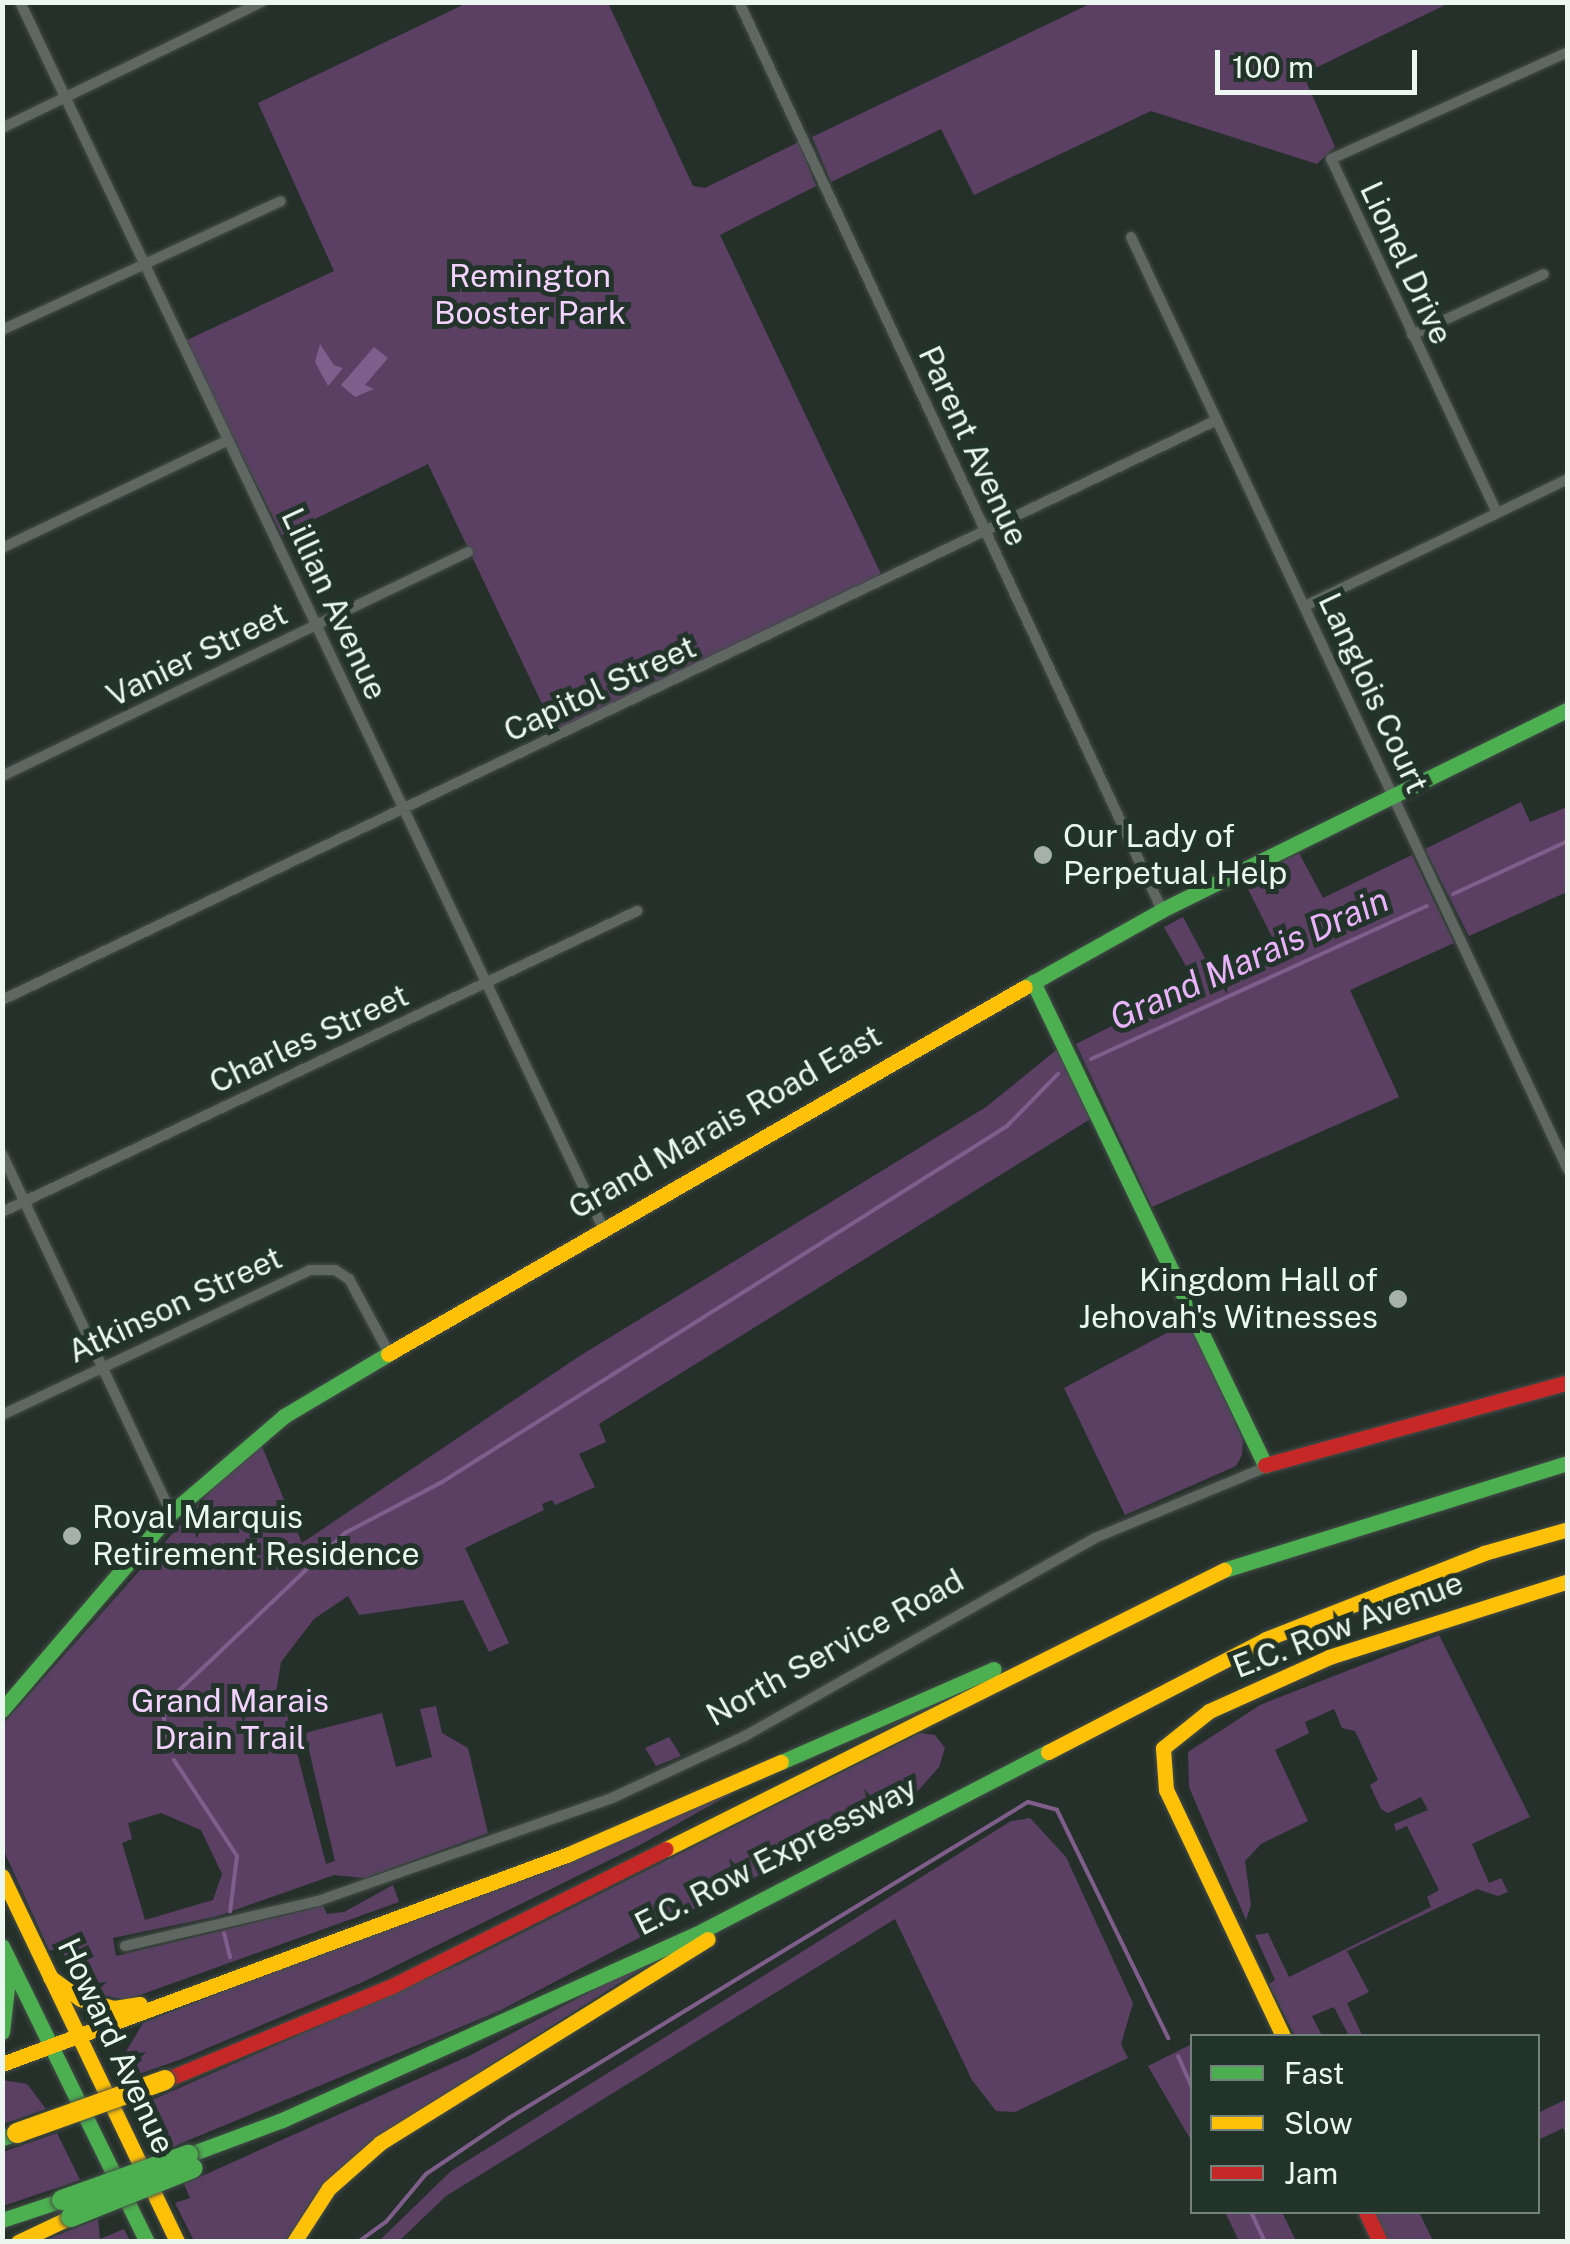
<!DOCTYPE html>
<style>
body{margin:0}
#map{position:relative;width:1570px;height:2244px;overflow:hidden;background:#26302b;font-family:"Public Sans",sans-serif}
div>[style]{position:absolute}
.green>*{inset:0;background:#5b4064}
.water>*{inset:0;background:#805e8b}
.stream>*{height:4px;margin:-2px;padding:0 2px;transform-origin:2px;border-radius:2px;background:#805e8b}
.roads{filter:drop-shadow(0 0 2px #444d48) drop-shadow(0 0 2px #444d48)}
.street>*{height:10px;margin:-5px;padding:0 5px;transform-origin:5px;border-radius:5px;background:#5f6762}
.fast>*{height:15px;margin:-7.5px;padding:0 7.5px;transform-origin:7.5px;border-radius:7.5px;background:#4caf50}
.slow>*{height:15px;margin:-7.5px;padding:0 7.5px;transform-origin:7.5px;border-radius:7.5px;background:#ffc107}
.jam>*{height:15px;margin:-7.5px;padding:0 7.5px;transform-origin:7.5px;border-radius:7.5px;background:#c62828}
.bridges{filter:drop-shadow(0 0 2px #444d48) drop-shadow(0 0 2px #444d48)}
.fast-bridge>*{height:20px;margin:-10px;padding:0 10px;transform-origin:10px;border-radius:10px;background:#4caf50}
.slow-bridge>*{height:20px;margin:-10px;padding:0 10px;transform-origin:10px;border-radius:10px;background:#ffc107}
.dots>*{width:28px;height:28px;translate:-50% -50%;box-sizing:border-box;border:5px solid #22342a;border-radius:50%}
span{translate:-50% -50%;white-space:nowrap;text-align:center;line-height:1.15;-webkit-text-stroke:10px #22342a;paint-order:stroke}
.street-label{font-size:32px;color:#ecf7f1}
.park-label{font-size:32px;color:#f4d2fe}
.poi-label{font-size:32px;color:#ecf7f1}
.left{translate:0 -50%;text-align:left}
.right{translate:-100% -50%;text-align:right}
.water-label{font-size:35px;color:#eab2fb;font-style:italic}
.frame{position:absolute;inset:0;border:5px solid #ecf7f1;pointer-events:none}
.legend{position:absolute;left:1190px;top:2034px;width:350px;height:180px;box-sizing:border-box;background:#22342a;border:2px solid #73827a;margin:0;padding:12px 18px;list-style:none;font-size:30px;color:#ecf7f1}
.legend li{display:flex;align-items:center;gap:20px;height:50px}
.legend b{width:50px;border:2px solid #73827a}
.scale{position:absolute;left:1215px;top:50px;width:202px;height:45px;box-sizing:border-box;border:5px solid #ecf7f1;border-top:0;padding-left:12px;font-size:30px;line-height:35px;white-space:nowrap;color:#ecf7f1;-webkit-text-stroke:8px #22342a;paint-order:stroke}
</style>
<div id="map">
<div class="green">
<i style="clip-path:polygon(1094px 2px,1448px 2px,1449px 3px,1303px 74px,1335px 147px,1317px 164px,1151px 111px,974px 195px,941px 129px,831px 182px,812px 137px)"></i>
<i style="clip-path:polygon(467px 3px,608px 3px,693px 186px,705px 188px,799px 142px,816px 186px,720px 235px,882px 576px,555px 731px,428px 464px,282px 535px,185px 341px,334px 271px,258px 103px)"></i>
<i style="clip-path:polygon(1521px 802px,1530px 822px,1567px 807px,1567px 892px,1469px 936px,1425px 849px)"></i>
<i style="clip-path:polygon(1299px 853px,1323px 898px,1412px 855px,1454px 943px,1350px 990px,1399px 1097px,1152px 1207px,1076px 1044px,1196px 984px,1164px 927px,1183px 917px,1214px 975px,1275px 943px,1243px 879px)"></i>
<i style="clip-path:polygon(evenodd,1059px 1048px,1092px 1118px,599px 1424px,606px 1442px,579px 1454px,595px 1487px,555px 1505px,552px 1500px,542px 1504px,544px 1510px,465px 1548px,509px 1643px,489px 1652px,463px 1600px,359px 1615px,348px 1596px,314px 1619px,281px 1662px,275px 1699px,278px 1712px,286px 1711px,326px 1864px,335px 1861px,305px 1733px,382px 1713px,396px 1767px,432px 1757px,420px 1709px,436px 1706px,442px 1733px,468px 1748px,488px 1833px,365px 1878px,334px 1875px,218px 1916px,113px 1938px,116px 1956px,323px 1906px,327px 1914px,344px 1912px,393px 1885px,399px 1902px,126px 2000px,95px 1993px,60px 1950px,49px 1950px,3px 1849px,2px 1725px,230px 1469px,261px 1444px,302px 1543px,578px 1357px,986px 1107px,1059px 1048px,161px 1813px,201px 1830px,222px 1874px,213px 1900px,145px 1920px,122px 1843px,132px 1839px,128px 1823px,161px 1813px)"></i>
<i style="clip-path:polygon(1189px 1321px,1243px 1440px,1242px 1455px,1236px 1466px,1125px 1515px,1064px 1388px)"></i>
<i style="clip-path:polygon(1439px 1635px,1530px 1817px,1472px 1844px,1489px 1883px,1501px 1878px,1508px 1892px,1498px 1896px,1477px 1889px,1347px 1951px,1369px 1992px,1347px 2003px,1362px 2035px,1349px 2036px,1334px 2007px,1312px 2016px,1322px 2036px,1295px 2036px,1269px 1984px,1275px 1980px,1255px 1935px,1268px 1933px,1289px 1977px,1431px 1907px,1427px 1897px,1439px 1890px,1407px 1826px,1396px 1831px,1394px 1824px,1428px 1810px,1421px 1797px,1388px 1813px,1381px 1809px,1370px 1785px,1378px 1780px,1355px 1731px,1342px 1728px,1334px 1709px,1305px 1722px,1309px 1733px,1275px 1750px,1308px 1821px,1261px 1844px,1245px 1861px,1251px 1905px,1246px 1920px,1189px 1787px,1188px 1752px,1260px 1705px)"></i>
<i style="clip-path:polygon(920px 1733px,935px 1735px,945px 1748px,939px 1767px,916px 1793px,499px 2011px,165px 2150px,143px 2104px,460px 1964px)"></i>
<i style="clip-path:polygon(669px 1737px,681px 1756px,656px 1766px,645px 1748px)"></i>
<i style="clip-path:polygon(748px 1784px,640px 1845px,363px 1982px,182px 2059px,130px 2077px,125px 2067px,124px 2055px,143px 2023px)"></i>
<i style="clip-path:polygon(1030px 1818px,1066px 1857px,1133px 2003px,1121px 2044px,1128px 2058px,1015px 2112px,996px 2111px,972px 2080px,895px 1919px,446px 2196px,399px 2241px,379px 2241px,451px 2171px,1011px 1821px)"></i>
<i style="clip-path:polygon(680px 1944px,409px 2117px,284px 2241px,194px 2241px,175px 2203px,190px 2198px,184px 2184px,469px 2056px)"></i>
<i style="clip-path:polygon(1192px 2044px,1192px 2142px,1148px 2066px)"></i>
<i style="clip-path:polygon(2px 2080px,27px 2084px,46px 2109px,3px 2124px)"></i>
<i style="clip-path:polygon(1567px 2099px,1567px 2138px,1563px 2128px,1538px 2140px,1538px 2113px)"></i>
<i style="clip-path:polygon(57px 2133px,80px 2180px,3px 2206px,3px 2152px)"></i>
<i style="clip-path:polygon(1225px 2212px,1282px 2212px,1296px 2241px,1239px 2241px)"></i>
<i style="clip-path:polygon(1373px 2212px,1419px 2212px,1433px 2241px,1387px 2241px)"></i>
<i style="clip-path:polygon(98px 2219px,100px 2239px,124px 2229px,130px 2241px,41px 2242px)"></i>
</div>
<div class="water">
<i style="clip-path:polygon(320px 344px,334px 365px,343px 368px,328px 386px,315px 362px)"></i>
<i style="clip-path:polygon(374px 347px,388px 358px,365px 385px,374px 389px,355px 397px,341px 385px)"></i>
</div>
<div class="stream">
<i style="left:1453px;top:894px;width:127px;rotate:-24.7deg"></i>
<i style="left:1091px;top:1059px;width:369px;rotate:-24.5deg"></i>
<i style="left:167px;top:1737px;width:25px;rotate:-99deg"></i>
<i style="left:163px;top:1712px;width:13px;rotate:-63deg"></i>
<i style="left:169px;top:1700px;width:243px;rotate:-43.5deg"></i>
<i style="left:345px;top:1533px;width:110px;rotate:-27.7deg"></i>
<i style="left:442px;top:1482px;width:668px;rotate:-32.21deg"></i>
<i style="left:1007px;top:1126px;width:73px;rotate:-45.6deg"></i>
<i style="left:174px;top:1760px;width:115px;rotate:56.7deg"></i>
<i style="left:237px;top:1856px;width:56px;rotate:97.1deg"></i>
<i style="left:224px;top:1933px;width:25px;rotate:76deg"></i>
<i style="left:1178px;top:2056px;width:34px;rotate:66deg"></i>
<i style="left:1251px;top:2212px;width:33px;rotate:65deg"></i>
<i style="left:358px;top:2242px;width:34px;rotate:-36deg"></i>
<i style="left:386px;top:2222px;width:62px;rotate:-50.2deg"></i>
<i style="left:426px;top:2174px;width:100px;rotate:-34deg"></i>
<i style="left:509px;top:2118px;width:608px;rotate:-31.34deg"></i>
<i style="left:1028px;top:1802px;width:30px;rotate:15deg"></i>
<i style="left:1057px;top:1810px;width:254px;rotate:64deg"></i>
</div>
<div class="roads">
<div class="street">
<i style="left:20px;top:2px;width:1355px;rotate:64.57deg"></i>
<i style="left:739px;top:2px;width:1002px;rotate:65.02deg"></i>
<i style="left:2px;top:128px;width:289px;rotate:-25.9deg"></i>
<i style="left:1131px;top:237px;width:1030px;rotate:64.9deg"></i>
<i style="left:2px;top:330px;width:307px;rotate:-24.8deg"></i>
<i style="left:1412px;top:335px;width:145px;rotate:-24.8deg"></i>
<i style="left:1497px;top:513px;width:391px;rotate:-115.1deg"></i>
<i style="left:1331px;top:159px;width:260px;rotate:-24.3deg"></i>
<i style="left:2px;top:548px;width:250px;rotate:-25.5deg"></i>
<i style="left:1305px;top:606px;width:292px;rotate:-25.8deg"></i>
<i style="left:2px;top:776px;width:517px;rotate:-25.67deg"></i>
<i style="left:2px;top:1000px;width:1346px;rotate:-25.52deg"></i>
<i style="left:2px;top:1154px;width:397px;rotate:64.8deg"></i>
<i style="left:2px;top:1212px;width:703px;rotate:-25.36deg"></i>
<i style="left:2px;top:1415px;width:340px;rotate:-25.2deg"></i>
<i style="left:310px;top:1270px;width:25px"></i>
<i style="left:335px;top:1270px;width:17px;rotate:33deg"></i>
<i style="left:349px;top:1279px;width:84px;rotate:61.6deg"></i>
<i style="left:125px;top:1946px;width:198px;rotate:-13.1deg"></i>
<i style="left:318px;top:1901px;width:312px;rotate:-19.3deg"></i>
<i style="left:612px;top:1798px;width:147px;rotate:-25deg"></i>
<i style="left:745px;top:1736px;width:402px;rotate:-29.5deg"></i>
<i style="left:1095px;top:1538px;width:185px;rotate:-22.5deg"></i>
</div>
<div class="fast">
<i style="left:1033px;top:982px;width:536px;rotate:64.34deg"></i>
<i style="left:1025px;top:987px;width:157px;rotate:-29.3deg"></i>
<i style="left:1162px;top:910px;width:453px;rotate:-26.3deg"></i>
<i style="left:1224px;top:1570px;width:360px;rotate:-17.3deg"></i>
<i style="left:2px;top:1710px;width:260px;rotate:-49.4deg"></i>
<i style="left:171px;top:1513px;width:149px;rotate:-40.6deg"></i>
<i style="left:284px;top:1416px;width:121px;rotate:-30.8deg"></i>
<i style="left:781px;top:1762px;width:232px;rotate:-23.6deg"></i>
<i style="left:2px;top:1946px;width:330px;rotate:63.9deg"></i>
<i style="left:2px;top:2032px;width:70px;rotate:-83.5deg"></i>
<i style="left:2px;top:2138px;width:16px;rotate:-18deg"></i>
<i style="left:188px;top:2155px;width:100px;rotate:-20.4deg"></i>
<i style="left:282px;top:2120px;width:463px;rotate:-24.2deg"></i>
<i style="left:704px;top:1930px;width:387px;rotate:-27.4deg"></i>
<i style="left:2px;top:2220px;width:63px;rotate:-18.4deg"></i>
</div>
<div class="slow">
<i style="left:388px;top:1354px;width:735px;rotate:-29.95deg"></i>
<i style="left:1048px;top:1752px;width:246px;rotate:-27.4deg"></i>
<i style="left:1266px;top:1639px;width:234px;rotate:-21.5deg"></i>
<i style="left:1484px;top:1553px;width:87px;rotate:-15.9deg"></i>
<i style="left:666px;top:1849px;width:624px;rotate:-26.57deg"></i>
<i style="left:2px;top:1876px;width:406px;rotate:64.4deg"></i>
<i style="left:50px;top:1977px;width:37px;rotate:36deg"></i>
<i style="left:80px;top:1999px;width:35px;rotate:15deg"></i>
<i style="left:114px;top:2008px;width:26px;rotate:-9deg"></i>
<i style="left:1283px;top:2036px;width:272px;rotate:-115.4deg"></i>
<i style="left:1166px;top:1790px;width:42px;rotate:-94.1deg"></i>
<i style="left:1163px;top:1748px;width:59px;rotate:-38.8deg"></i>
<i style="left:1209px;top:1711px;width:132px;rotate:-24.2deg"></i>
<i style="left:1329px;top:1657px;width:251px;rotate:-17.6deg"></i>
<i style="left:2px;top:2064px;width:605px;rotate:-20.32deg"></i>
<i style="left:569px;top:1854px;width:231px;rotate:-23.5deg"></i>
<i style="left:18px;top:2242px;width:59px;rotate:-25.3deg"></i>
<i style="left:294px;top:2242px;width:64px;rotate:-57.1deg"></i>
<i style="left:329px;top:2188px;width:68px;rotate:-41.4deg"></i>
<i style="left:380px;top:2143px;width:386px;rotate:-31.9deg"></i>
</div>
<div class="jam">
<i style="left:1265px;top:1465px;width:314px;rotate:-15.3deg"></i>
<i style="left:165px;top:2080px;width:246px;rotate:-22.5deg"></i>
<i style="left:392px;top:1986px;width:306px;rotate:-26.6deg"></i>
<i style="left:1366px;top:2212px;width:33px;rotate:65deg"></i>
</div>
</div>
<div class="bridges">
<div class="fast-bridge">
<i style="left:62px;top:2200px;width:134px;rotate:-19.7deg"></i>
<i style="left:71px;top:2217px;width:131px;rotate:-21.9deg"></i>
</div>
<div class="slow-bridge">
<i style="left:17px;top:2133px;width:157px;rotate:-19.7deg"></i>
</div>
</div>
<div class="dots">
<i style="left:1043px;top:855px;background:#a7b1ac"></i>
<i style="left:1398px;top:1299px;background:#a7b1ac"></i>
<i style="left:72px;top:1536px;background:#a7b1ac"></i>
</div>
<div class="street-label">
<span style="left:1406px;top:263px;rotate:65deg">Lionel Drive</span>
<span style="left:973px;top:446px;rotate:65deg">Parent Avenue</span>
<span style="left:334px;top:604px;rotate:65deg">Lillian Avenue</span>
<span style="left:197px;top:655px;rotate:-26deg">Vanier Street</span>
<span style="left:600px;top:689px;rotate:-25deg">Capitol Street</span>
<span style="left:1373px;top:693px;rotate:65deg">Langlois Court</span>
<span style="left:309px;top:1039px;rotate:-25deg">Charles Street</span>
<span style="left:725px;top:1122px;rotate:-30deg">Grand Marais Road East</span>
<span style="left:175px;top:1305px;rotate:-25deg">Atkinson Street</span>
<span style="left:1348px;top:1625px;rotate:-21deg">E.C. Row Avenue</span>
<span style="left:835px;top:1648px;rotate:-29deg">North Service Road</span>
<span style="left:776px;top:1856px;rotate:-27deg">E.C. Row Expressway</span>
<span style="left:116px;top:2046px;rotate:65deg">Howard Avenue</span>
</div>
<div class="park-label">
<span style="left:530px;top:295px">Remington<br>Booster Park</span>
<span style="left:230px;top:1720px">Grand Marais<br>Drain Trail</span>
</div>
<div class="poi-label">
<span class="left" style="left:1063px;top:855px">Our Lady of<br>Perpetual Help</span>
<span class="right" style="left:1378px;top:1299px">Kingdom Hall of<br>Jehovah's Witnesses</span>
<span class="left" style="left:92px;top:1536px">Royal Marquis<br>Retirement Residence</span>
</div>
<div class="water-label">
<span style="left:1249px;top:959px;rotate:-24deg">Grand Marais Drain</span>
</div>
<div class="frame"></div>
<ul class="legend">
<li><b style="height:12px;background:#4caf50"></b>Fast</li>
<li><b style="height:12px;background:#ffc107"></b>Slow</li>
<li><b style="height:12px;background:#c62828"></b>Jam</li>
</ul>
<div class="scale">100 m</div>
</div>
